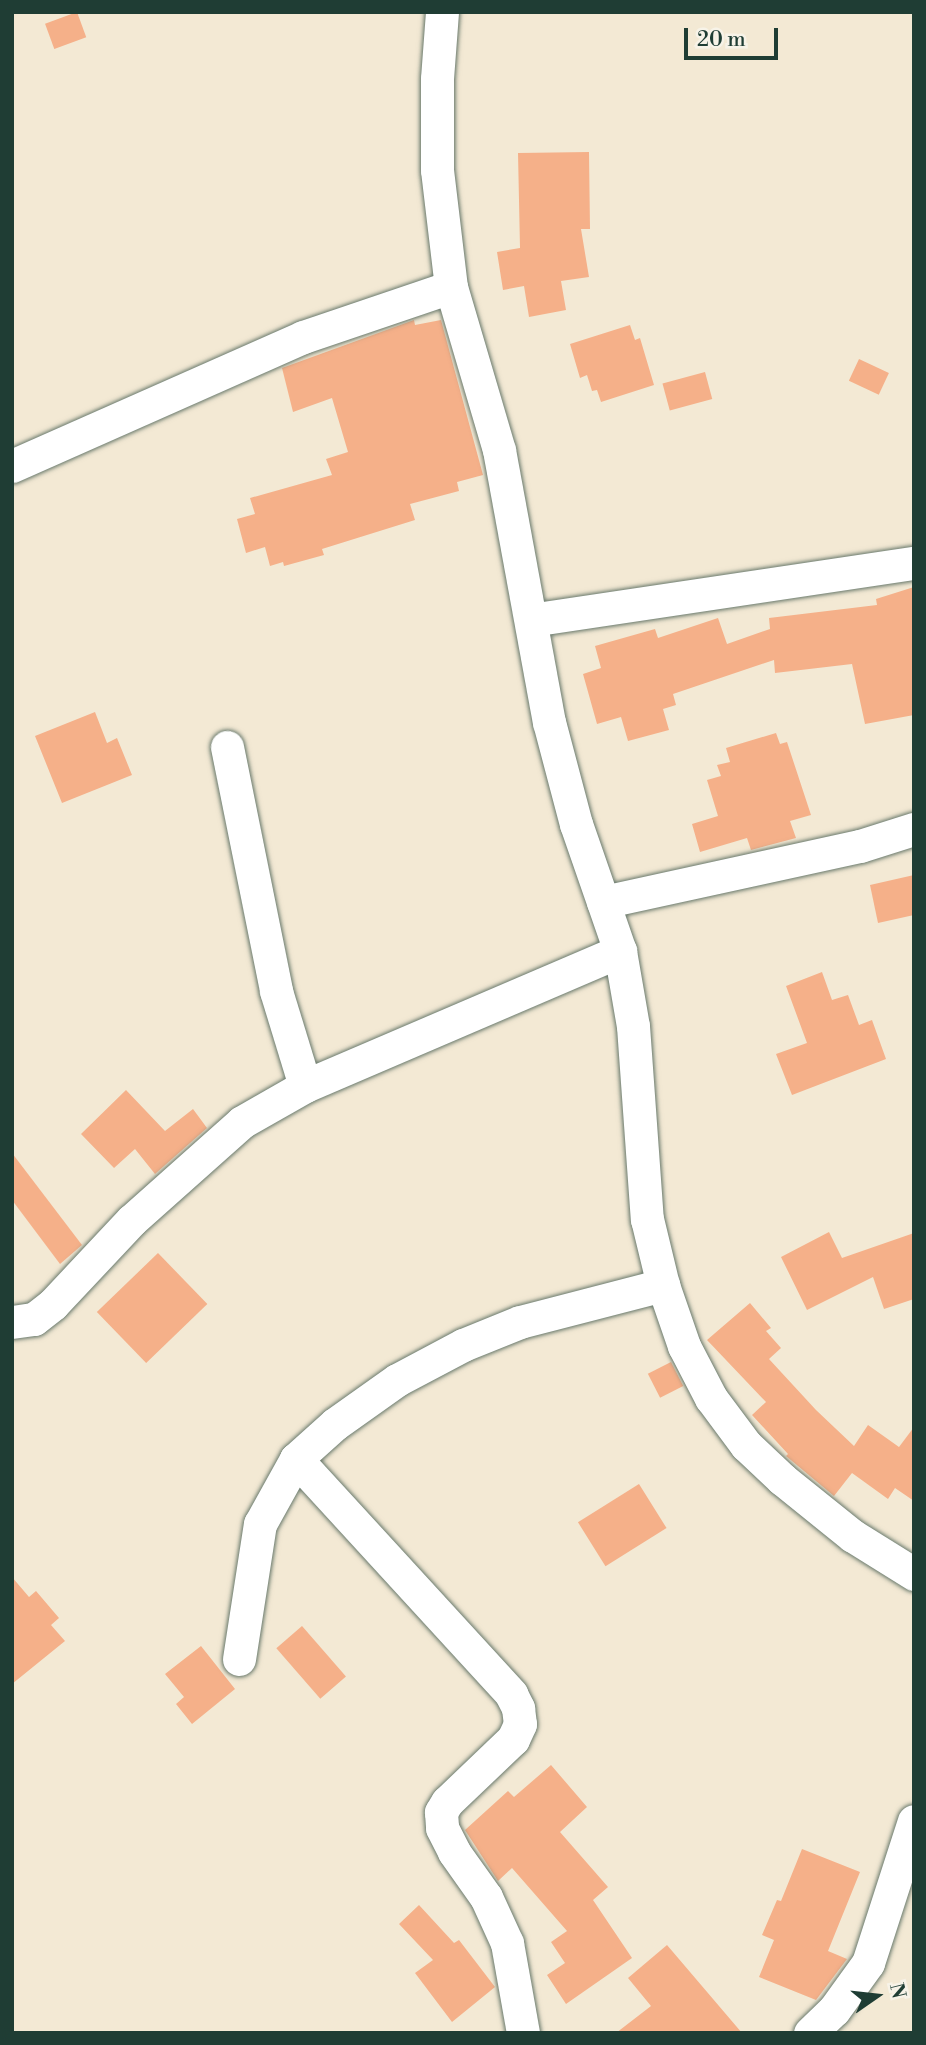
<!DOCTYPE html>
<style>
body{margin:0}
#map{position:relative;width:926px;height:2045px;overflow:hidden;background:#f3e9d4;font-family:"Libre Bodoni",serif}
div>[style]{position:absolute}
.building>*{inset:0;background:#f5b089;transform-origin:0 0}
.roads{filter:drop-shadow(0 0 2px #69796c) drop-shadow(0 0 2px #69796c)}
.street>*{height:33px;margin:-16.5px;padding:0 16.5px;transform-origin:16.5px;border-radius:16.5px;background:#fff}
span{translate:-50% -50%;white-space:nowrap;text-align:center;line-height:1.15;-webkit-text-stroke:5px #f7f3e8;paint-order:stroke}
.frame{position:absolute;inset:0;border:14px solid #1f3d34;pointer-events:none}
.north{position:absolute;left:842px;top:1961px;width:70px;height:70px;-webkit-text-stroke:5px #f7f3e8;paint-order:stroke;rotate:76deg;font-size:19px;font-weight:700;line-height:28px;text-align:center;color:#1f3d34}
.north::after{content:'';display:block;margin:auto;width:24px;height:32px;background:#1f3d34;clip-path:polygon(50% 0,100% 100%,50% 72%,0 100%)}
.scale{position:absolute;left:684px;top:28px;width:94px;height:32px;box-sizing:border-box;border:4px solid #1f3d34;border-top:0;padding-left:9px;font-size:21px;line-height:24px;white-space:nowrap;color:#1f3d34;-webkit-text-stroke:5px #f7f3e8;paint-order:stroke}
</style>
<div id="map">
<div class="building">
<i style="left:77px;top:12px;width:27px;height:34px;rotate:70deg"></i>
<i style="clip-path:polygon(589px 152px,590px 229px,581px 229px,589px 277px,561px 281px,566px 310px,529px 317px,524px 286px,503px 290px,497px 252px,520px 248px,518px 153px)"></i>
<i style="clip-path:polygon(414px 320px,415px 325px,441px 320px,483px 475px,457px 482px,459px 491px,410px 504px,415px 520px,322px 549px,324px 555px,284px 566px,283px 562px,270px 566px,265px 547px,246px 553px,237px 519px,255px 514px,250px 498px,332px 475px,326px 459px,348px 452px,332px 398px,293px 412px,282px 368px)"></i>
<i style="clip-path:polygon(630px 325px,635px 340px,640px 338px,654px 385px,601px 402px,597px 390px,592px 391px,587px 375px,580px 378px,570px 344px)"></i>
<i style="left:859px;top:359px;width:33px;height:24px;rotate:25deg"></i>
<i style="left:705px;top:372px;width:28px;height:44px;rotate:75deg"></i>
<i style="clip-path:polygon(914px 587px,914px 715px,865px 724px,852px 664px,775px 673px,774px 660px,673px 694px,676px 705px,663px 709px,669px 730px,628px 741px,621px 717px,597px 724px,583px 674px,601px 668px,595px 646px,655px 629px,658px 638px,718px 618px,727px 644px,770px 629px,769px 618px,877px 605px,876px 599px)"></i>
<i style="clip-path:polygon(95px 712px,107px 743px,117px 738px,132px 775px,62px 803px,35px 736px)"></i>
<i style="clip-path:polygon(776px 733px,780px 744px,787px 742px,811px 815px,790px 821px,796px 838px,751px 850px,747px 838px,700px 852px,692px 824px,718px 816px,707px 780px,721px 776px,717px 765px,730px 762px,726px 748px)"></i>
<i style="clip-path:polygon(914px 875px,914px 915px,878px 923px,870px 885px)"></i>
<i style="clip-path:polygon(822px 972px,832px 1000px,848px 995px,859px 1025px,872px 1020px,886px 1059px,792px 1095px,776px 1054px,807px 1043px,786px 986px)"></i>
<i style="clip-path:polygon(126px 1090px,165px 1131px,193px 1109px,207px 1128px,155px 1174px,135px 1149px,114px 1168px,81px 1134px)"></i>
<i style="clip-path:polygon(12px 1153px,82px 1245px,60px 1264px,12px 1200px)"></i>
<i style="clip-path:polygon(829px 1232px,842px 1258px,914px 1233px,914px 1299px,884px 1309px,873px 1277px,807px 1310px,781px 1257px)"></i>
<i style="left:158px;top:1253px;width:71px;height:85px;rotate:46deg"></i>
<i style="clip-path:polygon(750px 1303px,771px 1328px,766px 1331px,781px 1348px,769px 1359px,816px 1410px,854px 1446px,868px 1425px,899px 1447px,914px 1427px,914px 1501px,895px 1488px,888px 1499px,852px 1473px,834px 1496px,786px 1456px,788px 1454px,752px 1415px,766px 1402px,707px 1340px)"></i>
<i style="left:671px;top:1362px;width:27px;height:26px;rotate:63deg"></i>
<i style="left:639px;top:1484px;width:52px;height:72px;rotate:58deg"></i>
<i style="clip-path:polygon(12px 1577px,29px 1597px,36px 1591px,59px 1618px,51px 1625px,65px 1641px,12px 1684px)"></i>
<i style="left:302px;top:1626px;width:67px;height:34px;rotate:49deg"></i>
<i style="clip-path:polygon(201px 1646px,235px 1689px,192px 1724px,176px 1704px,184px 1697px,165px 1674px)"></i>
<i style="clip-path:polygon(551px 1765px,587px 1807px,560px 1832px,608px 1887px,593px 1900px,632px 1958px,566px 2004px,547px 1975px,565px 1963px,551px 1942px,567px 1931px,512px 1868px,498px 1881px,465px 1830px,508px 1791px,514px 1797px)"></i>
<i style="clip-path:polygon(802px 1849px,860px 1872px,828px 1951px,847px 1959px,816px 2000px,759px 1977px,774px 1940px,762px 1935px,777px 1900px,781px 1901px)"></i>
<i style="clip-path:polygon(419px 1905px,454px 1943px,459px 1940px,495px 1987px,452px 2022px,415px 1973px,433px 1960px,399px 1924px)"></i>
<i style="clip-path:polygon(667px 1945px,742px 2033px,616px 2033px,651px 2006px,628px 1978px)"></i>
</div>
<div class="roads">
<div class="street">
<i style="left:442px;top:12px;width:67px;rotate:94.3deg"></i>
<i style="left:437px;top:79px;width:91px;rotate:90deg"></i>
<i style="left:437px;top:170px;width:118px;rotate:83.2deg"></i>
<i style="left:451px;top:287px;width:170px;rotate:73.6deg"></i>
<i style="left:499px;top:450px;width:277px;rotate:79.6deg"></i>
<i style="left:549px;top:722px;width:106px;rotate:75.2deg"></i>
<i style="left:576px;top:824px;width:134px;rotate:70.9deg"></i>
<i style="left:620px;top:951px;width:76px;rotate:80.2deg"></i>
<i style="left:633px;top:1026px;width:194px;rotate:85.9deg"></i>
<i style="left:647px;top:1219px;width:68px;rotate:76.4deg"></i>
<i style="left:663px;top:1285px;width:65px;rotate:71deg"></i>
<i style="left:684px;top:1346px;width:59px;rotate:62.6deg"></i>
<i style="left:711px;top:1398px;width:59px;rotate:53.3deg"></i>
<i style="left:746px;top:1445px;width:50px;rotate:43.4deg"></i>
<i style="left:782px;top:1479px;width:91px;rotate:38.8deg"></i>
<i style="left:853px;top:1536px;width:72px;rotate:31.9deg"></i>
<i style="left:12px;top:466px;width:318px;rotate:-23.9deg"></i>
<i style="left:303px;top:337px;width:156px;rotate:-18.7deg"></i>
<i style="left:531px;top:620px;width:387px;rotate:-8.5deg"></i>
<i style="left:227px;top:747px;width:249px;rotate:78.6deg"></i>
<i style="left:276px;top:991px;width:99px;rotate:73deg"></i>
<i style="left:603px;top:902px;width:263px;rotate:-12.3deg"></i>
<i style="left:860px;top:846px;width:57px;rotate:-17.5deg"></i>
<i style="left:12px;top:1322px;width:22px;rotate:-8deg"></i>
<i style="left:34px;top:1319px;width:24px;rotate:-38deg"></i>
<i style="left:53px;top:1304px;width:115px;rotate:-46.8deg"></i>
<i style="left:132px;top:1220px;width:147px;rotate:-41.7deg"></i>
<i style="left:242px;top:1122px;width:73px;rotate:-29.7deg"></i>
<i style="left:305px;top:1086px;width:343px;rotate:-23.2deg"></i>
<i style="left:296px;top:1459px;width:319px;rotate:47.5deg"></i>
<i style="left:511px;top:1694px;width:16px;rotate:63deg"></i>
<i style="left:518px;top:1708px;width:16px;rotate:83deg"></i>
<i style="left:520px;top:1724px;width:17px;rotate:115deg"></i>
<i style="left:513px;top:1739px;width:91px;rotate:136.3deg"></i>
<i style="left:447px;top:1802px;width:12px;rotate:121deg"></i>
<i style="left:441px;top:1812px;width:16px;rotate:86deg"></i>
<i style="left:442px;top:1828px;width:27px;rotate:63deg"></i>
<i style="left:454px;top:1852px;width:55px;rotate:54.6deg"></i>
<i style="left:486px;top:1897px;width:51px;rotate:65.5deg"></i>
<i style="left:507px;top:1943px;width:91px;rotate:79.9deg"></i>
<i style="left:239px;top:1659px;width:137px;rotate:-81.2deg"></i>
<i style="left:260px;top:1524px;width:74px;rotate:-61deg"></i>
<i style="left:296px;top:1459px;width:52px;rotate:-41.9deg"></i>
<i style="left:335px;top:1424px;width:76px;rotate:-35.4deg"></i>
<i style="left:397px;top:1380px;width:75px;rotate:-27.9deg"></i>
<i style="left:463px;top:1345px;width:61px;rotate:-22deg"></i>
<i style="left:520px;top:1322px;width:148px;rotate:-14.5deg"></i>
<i style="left:810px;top:2033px;width:33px;rotate:-44deg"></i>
<i style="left:834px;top:2010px;width:58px;rotate:-54.1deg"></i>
<i style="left:868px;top:1963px;width:149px;rotate:-72.1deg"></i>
</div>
</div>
<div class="frame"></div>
<div class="north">N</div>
<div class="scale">20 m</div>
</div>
